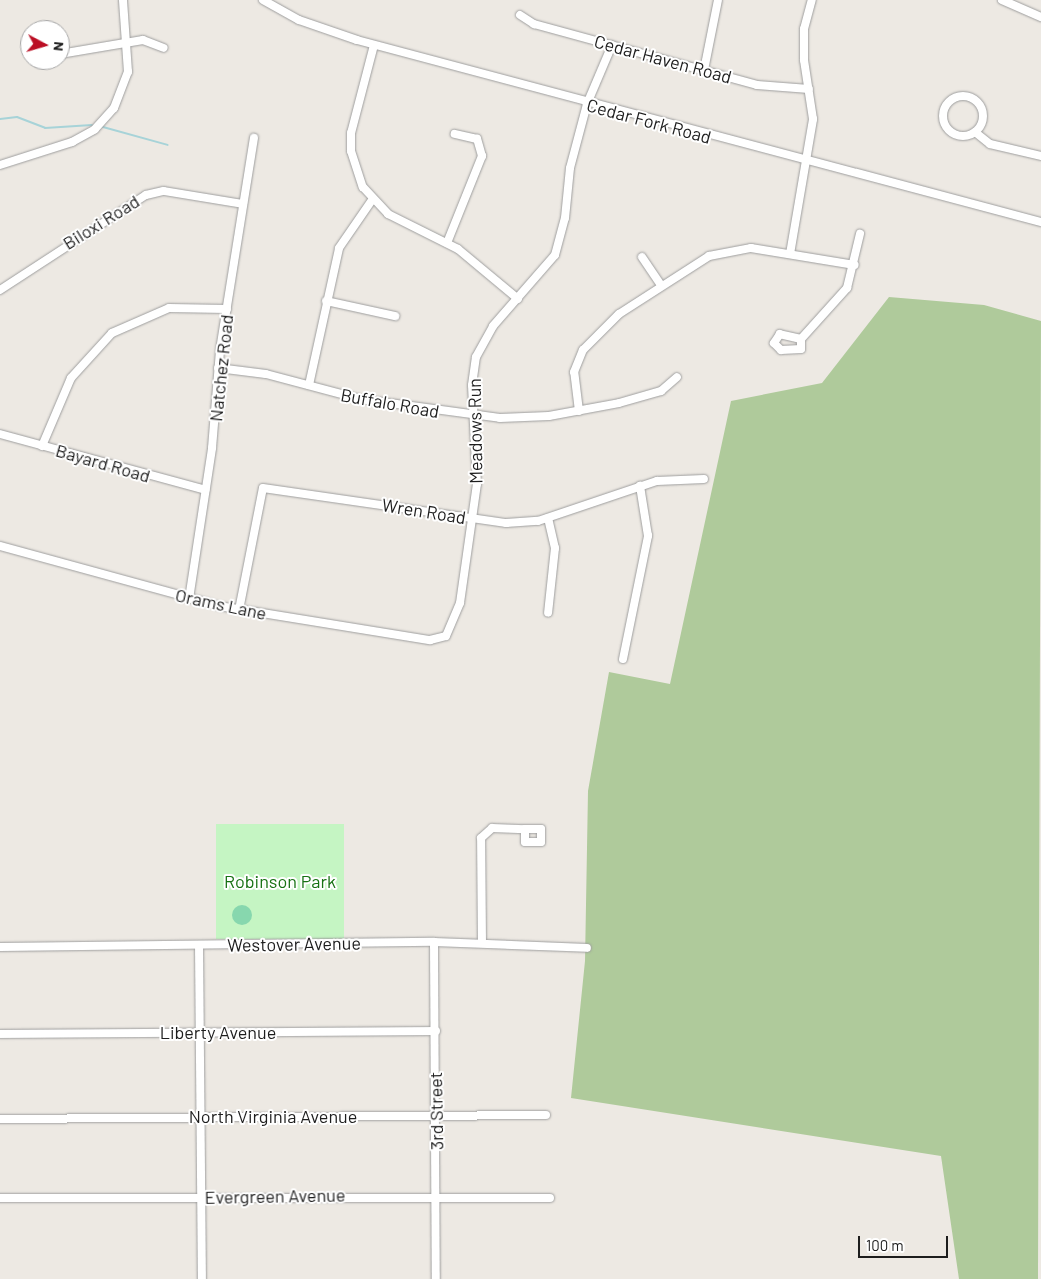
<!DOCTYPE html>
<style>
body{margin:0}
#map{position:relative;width:1041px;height:1279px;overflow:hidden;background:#ede9e3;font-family:Barlow,sans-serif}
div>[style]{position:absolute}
.forest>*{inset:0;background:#afca9b}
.park>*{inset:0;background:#c5f5c3;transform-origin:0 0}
.pitch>*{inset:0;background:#87d7ae}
.round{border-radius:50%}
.stream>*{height:2px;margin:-1px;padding:0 1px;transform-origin:1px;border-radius:1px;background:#a7d3d8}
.roads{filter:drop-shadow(0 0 1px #9e9e9e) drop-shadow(0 0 1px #9e9e9e)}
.minor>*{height:8px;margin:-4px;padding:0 4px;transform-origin:4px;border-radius:4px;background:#fff}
.minor>.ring{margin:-4px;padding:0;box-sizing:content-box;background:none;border:8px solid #fff;border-radius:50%}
span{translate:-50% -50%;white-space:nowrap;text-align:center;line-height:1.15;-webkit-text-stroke:4px #fff;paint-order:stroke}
.street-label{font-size:18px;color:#1d1d1d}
.park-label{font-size:18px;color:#177213}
.north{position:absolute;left:20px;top:20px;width:50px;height:50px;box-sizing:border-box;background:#fff;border:1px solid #a5a5a5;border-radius:50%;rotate:96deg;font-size:14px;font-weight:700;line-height:20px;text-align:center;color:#1d1d1d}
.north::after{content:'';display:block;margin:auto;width:18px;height:22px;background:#bb0f24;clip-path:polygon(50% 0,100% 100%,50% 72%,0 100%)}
.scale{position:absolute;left:858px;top:1236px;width:90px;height:22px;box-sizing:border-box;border:2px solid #1d1d1d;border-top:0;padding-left:6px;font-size:15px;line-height:18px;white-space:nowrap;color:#1d1d1d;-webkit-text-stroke:4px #fff;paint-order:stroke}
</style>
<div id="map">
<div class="forest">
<i style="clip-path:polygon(889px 297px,984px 305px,1041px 321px,1038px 1279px,959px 1279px,941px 1156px,571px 1098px,585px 961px,588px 791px,609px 672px,670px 684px,731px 401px,822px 383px)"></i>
</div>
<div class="park">
<i style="left:216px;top:824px;width:128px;height:115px"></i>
</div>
<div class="pitch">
<i class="round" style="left:232px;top:905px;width:20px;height:20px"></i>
</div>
<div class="stream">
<i style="left:0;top:119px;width:17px;rotate:-7deg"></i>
<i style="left:17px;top:117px;width:30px;rotate:21deg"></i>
<i style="left:45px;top:128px;width:47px;rotate:-3.7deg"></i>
<i style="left:103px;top:127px;width:67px;rotate:15.5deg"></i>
</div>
<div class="roads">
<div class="minor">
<i style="left:263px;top:0;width:41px;rotate:29.1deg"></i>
<i style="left:299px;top:20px;width:61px;rotate:19deg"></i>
<i style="left:357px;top:40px;width:708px;rotate:14.9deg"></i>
<i style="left:1002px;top:0;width:43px;rotate:23.6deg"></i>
<i style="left:520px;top:15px;width:17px;rotate:33deg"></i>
<i style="left:534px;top:24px;width:231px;rotate:15.3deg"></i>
<i style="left:757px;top:85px;width:52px;rotate:4.4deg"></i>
<i style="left:374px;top:45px;width:91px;rotate:104.6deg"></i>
<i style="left:351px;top:133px;width:18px;rotate:90deg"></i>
<i style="left:351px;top:151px;width:38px;rotate:72deg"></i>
<i style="left:363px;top:187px;width:37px;rotate:47deg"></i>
<i style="left:388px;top:214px;width:78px;rotate:26.6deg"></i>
<i style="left:458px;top:249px;width:78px;rotate:39.8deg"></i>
<i style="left:60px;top:54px;width:84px;rotate:-9.6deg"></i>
<i style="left:143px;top:40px;width:22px;rotate:21deg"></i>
<i style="left:39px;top:63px;width:5px;rotate:-37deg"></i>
<i style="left:704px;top:70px;width:71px;rotate:-78.7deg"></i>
<i class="ring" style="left:943px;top:96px;width:32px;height:32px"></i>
<i style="left:975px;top:132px;width:19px;rotate:39deg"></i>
<i style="left:990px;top:144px;width:52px;rotate:13.2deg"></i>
<i style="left:0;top:165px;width:76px;rotate:-17.7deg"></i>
<i style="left:72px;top:142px;width:26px;rotate:-29deg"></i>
<i style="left:95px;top:129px;width:28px;rotate:-48deg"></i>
<i style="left:114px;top:108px;width:39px;rotate:-69deg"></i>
<i style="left:128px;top:72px;width:72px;rotate:-94deg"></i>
<i style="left:447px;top:243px;width:94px;rotate:-68.1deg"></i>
<i style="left:482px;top:156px;width:18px;rotate:-106deg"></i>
<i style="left:477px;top:139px;width:23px;rotate:-167deg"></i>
<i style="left:790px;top:254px;width:137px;rotate:-80.3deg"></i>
<i style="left:813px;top:119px;width:60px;rotate:-98.7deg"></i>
<i style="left:804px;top:60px;width:31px;rotate:-90deg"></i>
<i style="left:804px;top:29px;width:30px;rotate:-75deg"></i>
<i style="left:642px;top:257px;width:34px;rotate:56deg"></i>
<i style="left:0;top:290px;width:174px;rotate:-33.1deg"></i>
<i style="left:146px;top:195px;width:18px;rotate:-13deg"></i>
<i style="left:164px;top:191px;width:80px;rotate:9.3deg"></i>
<i style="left:326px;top:301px;width:71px;rotate:12.3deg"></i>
<i style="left:801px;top:339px;width:22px;rotate:-167deg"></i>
<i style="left:780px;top:334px;width:11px;rotate:124deg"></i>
<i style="left:774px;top:343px;width:10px;rotate:45deg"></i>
<i style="left:781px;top:350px;width:20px;rotate:-3deg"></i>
<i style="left:801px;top:349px;width:10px;rotate:-90deg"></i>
<i style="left:801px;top:339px;width:69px;rotate:-48deg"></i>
<i style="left:847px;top:288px;width:56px;rotate:-76.5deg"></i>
<i style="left:218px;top:368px;width:48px;rotate:7.1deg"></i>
<i style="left:266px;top:374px;width:97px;rotate:14.9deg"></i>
<i style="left:360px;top:399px;width:141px;rotate:7.7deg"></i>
<i style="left:500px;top:418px;width:49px;rotate:-2.3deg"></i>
<i style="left:549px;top:416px;width:71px;rotate:-10.5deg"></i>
<i style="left:619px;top:403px;width:44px;rotate:-15.9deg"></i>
<i style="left:661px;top:391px;width:21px;rotate:-41deg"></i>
<i style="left:309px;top:385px;width:140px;rotate:-77.6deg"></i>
<i style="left:339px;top:248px;width:58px;rotate:-55.5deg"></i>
<i style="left:579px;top:411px;width:39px;rotate:-97deg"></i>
<i style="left:574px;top:372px;width:24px;rotate:-68deg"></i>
<i style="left:583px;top:350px;width:51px;rotate:-45deg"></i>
<i style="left:619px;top:314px;width:107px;rotate:-32.8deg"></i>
<i style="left:709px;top:256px;width:43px;rotate:-10.8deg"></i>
<i style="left:751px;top:248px;width:105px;rotate:9.3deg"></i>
<i style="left:0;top:434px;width:213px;rotate:15.2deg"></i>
<i style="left:42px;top:446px;width:74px;rotate:-66.9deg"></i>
<i style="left:71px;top:378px;width:61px;rotate:-47.7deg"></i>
<i style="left:112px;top:333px;width:62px;rotate:-23.7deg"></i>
<i style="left:169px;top:308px;width:58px;rotate:1deg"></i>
<i style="left:548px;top:518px;width:31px;rotate:77deg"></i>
<i style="left:555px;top:548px;width:65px;rotate:96.1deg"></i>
<i style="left:0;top:546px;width:227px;rotate:15.3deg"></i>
<i style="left:219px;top:606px;width:214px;rotate:9.2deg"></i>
<i style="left:430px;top:640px;width:16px;rotate:-14deg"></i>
<i style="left:446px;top:636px;width:36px;rotate:-67deg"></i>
<i style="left:460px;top:603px;width:120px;rotate:-81.9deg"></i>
<i style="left:477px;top:484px;width:99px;rotate:-92.9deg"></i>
<i style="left:472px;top:385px;width:28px;rotate:-82deg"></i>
<i style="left:476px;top:357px;width:35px;rotate:-61deg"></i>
<i style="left:493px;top:326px;width:94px;rotate:-48.9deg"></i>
<i style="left:555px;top:255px;width:38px;rotate:-75deg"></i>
<i style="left:565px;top:218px;width:50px;rotate:-84.3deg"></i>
<i style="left:570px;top:168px;width:66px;rotate:-75.1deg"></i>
<i style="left:587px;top:104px;width:64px;rotate:-67deg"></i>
<i style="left:189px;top:599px;width:153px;rotate:-81.3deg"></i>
<i style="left:212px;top:448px;width:98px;rotate:-85.3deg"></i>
<i style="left:220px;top:350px;width:215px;rotate:-80.9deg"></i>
<i style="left:239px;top:610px;width:124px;rotate:-78.9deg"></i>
<i style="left:263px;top:488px;width:246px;rotate:8.2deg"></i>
<i style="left:506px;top:523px;width:32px;rotate:-4deg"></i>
<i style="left:538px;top:521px;width:126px;rotate:-18.6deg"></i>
<i style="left:657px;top:481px;width:47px;rotate:-2.4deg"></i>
<i style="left:623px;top:659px;width:126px;rotate:-78.5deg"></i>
<i style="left:648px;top:536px;width:51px;rotate:-99.1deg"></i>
<i style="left:434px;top:942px;width:337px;rotate:89.7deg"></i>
<i style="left:482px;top:943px;width:105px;rotate:-90.5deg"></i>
<i style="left:481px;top:838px;width:15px;rotate:-42deg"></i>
<i style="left:492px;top:828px;width:33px;rotate:2deg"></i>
<i style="left:525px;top:829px;width:16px"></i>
<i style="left:541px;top:829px;width:13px;rotate:90deg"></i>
<i style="left:541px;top:842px;width:16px;rotate:180deg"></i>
<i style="left:525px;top:842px;width:13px;rotate:-90deg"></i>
<i style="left:199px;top:945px;width:334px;rotate:89.5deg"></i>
<i style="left:0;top:947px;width:434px;rotate:-0.7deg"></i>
<i style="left:434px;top:942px;width:153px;rotate:2.2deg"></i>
<i style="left:0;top:1034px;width:436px;rotate:-0.4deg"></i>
<i style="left:0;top:1119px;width:546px;rotate:-0.42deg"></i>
<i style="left:0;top:1198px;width:550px"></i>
</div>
</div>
<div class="street-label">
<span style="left:663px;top:59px;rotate:15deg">Cedar Haven Road</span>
<span style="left:649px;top:121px;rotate:15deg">Cedar Fork Road</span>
<span style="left:101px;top:222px;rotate:-32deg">Biloxi Road</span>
<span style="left:221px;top:368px;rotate:-84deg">Natchez Road</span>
<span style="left:390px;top:403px;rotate:10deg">Buffalo Road</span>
<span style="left:475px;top:431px;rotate:-91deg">Meadows Run</span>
<span style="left:103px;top:463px;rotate:16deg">Bayard Road</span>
<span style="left:424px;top:511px;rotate:9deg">Wren Road</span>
<span style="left:221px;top:604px;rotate:12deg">Orams Lane</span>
<span style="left:294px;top:944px;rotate:-1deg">Westover Avenue</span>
<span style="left:218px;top:1032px">Liberty Avenue</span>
<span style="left:436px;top:1111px;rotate:-91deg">3rd Street</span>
<span style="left:273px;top:1116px">North Virginia Avenue</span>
<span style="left:275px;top:1196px;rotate:-1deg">Evergreen Avenue</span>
</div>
<div class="park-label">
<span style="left:280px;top:881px">Robinson Park</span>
</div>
<div class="north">N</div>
<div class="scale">100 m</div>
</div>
